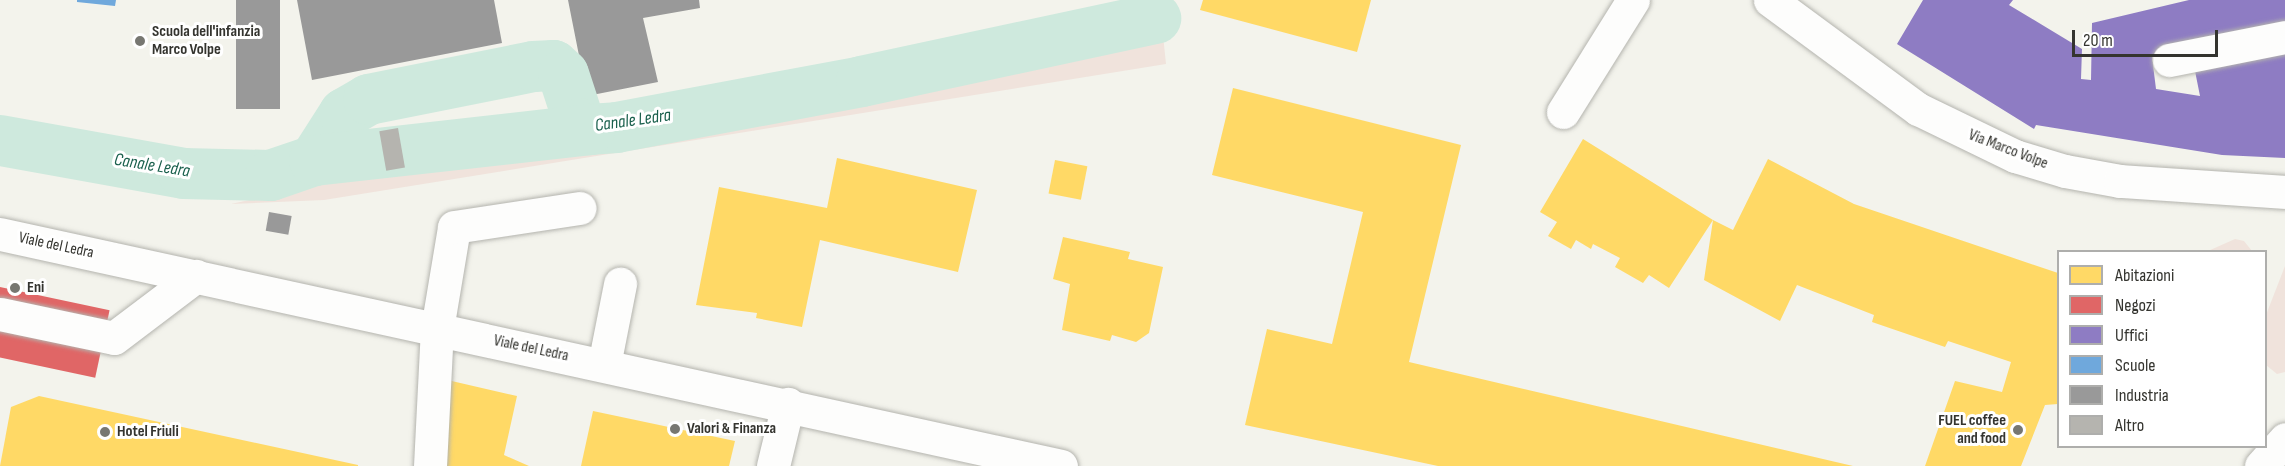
<!DOCTYPE html>
<style>
body{margin:0}
#map{position:relative;width:2285px;height:466px;overflow:hidden;background:#f3f3ec;font-family:"Sofia Sans Condensed",sans-serif}
div>[style]{position:absolute}
.green>*{inset:0;background:#f0e3dc}
.homes>*{inset:0;background:#ffd966;transform-origin:0 0}
.shops>*{inset:0;background:#e06666;transform-origin:0 0}
.offices>*{inset:0;background:#8e7cc3}
.schools>*{inset:0;background:#6fa8dc}
.industry>*{inset:0;background:#999;transform-origin:0 0}
.canal>*{height:51px;margin:-25.5px;padding:0 25.5px;transform-origin:25.5px;border-radius:25.5px;background:#cee9dd}
.building>*{inset:0;background:#b5b4af;transform-origin:0 0}
.roads{filter:drop-shadow(0 0 2px #b4b4ae) drop-shadow(0 0 2px #b4b4ae)}
.minor>*{height:33px;margin:-16.5px;padding:0 16.5px;transform-origin:16.5px;border-radius:16.5px;background:#fdfdfc}
.major>*{height:33px;margin:-16.5px;padding:0 16.5px;transform-origin:16.5px;border-radius:16.5px;background:#fdfdfc}
.dots>*{width:16px;height:16px;translate:-50% -50%;box-sizing:border-box;border:3px solid #fff;border-radius:50%}
span{translate:-50% -50%;white-space:nowrap;text-align:center;line-height:1.15;-webkit-text-stroke:6px #fff;paint-order:stroke}
.poi-label{font-size:16px;color:#34342f;font-weight:700}
.left{translate:0 -50%;text-align:left}
.right{translate:-100% -50%;text-align:right}
.street-label{font-size:16px;color:#34342f}
.water-label{font-size:18px;color:#1a604d;font-style:italic}
.legend{position:absolute;left:2057px;top:250px;width:210px;height:198px;box-sizing:border-box;background:#fff;border:2px solid #aeaeac;margin:0;padding:8px 10px;list-style:none;font-size:18px;color:#34342f}
.legend li{display:flex;align-items:center;gap:12px;height:30px}
.legend b{width:30px;border:2px solid #aeaeac}
.scale{position:absolute;left:2072px;top:30px;width:146px;height:27px;box-sizing:border-box;border:3px solid #34342f;border-top:0;padding-left:8px;font-size:18px;line-height:21px;white-space:nowrap;color:#34342f;-webkit-text-stroke:4px #fff;paint-order:stroke}
</style>
<div id="map">
<div class="green">
<i style="clip-path:polygon(1162px 25px,1166px 64px,324px 200px,231px 204px,385px 170px,584px 139px)"></i>
<i style="clip-path:polygon(2235px 239px,2244px 241px,2252px 251px,2208px 251px)"></i>
<i style="clip-path:polygon(2285px 266px,2285px 372px,2277px 374px,2266px 365px,2266px 315px)"></i>
</div>
<div class="homes">
<i style="clip-path:polygon(1203px 0,1371px 0,1357px 52px,1200px 10px)"></i>
<i style="clip-path:polygon(1233px 88px,1461px 145px,1409px 362px,1853px 466px,1438px 466px,1245px 425px,1267px 329px,1332px 344px,1363px 212px,1212px 175px)"></i>
<i style="clip-path:polygon(1583px 139px,1713px 220px,1669px 288px,1649px 275px,1643px 283px,1615px 267px,1620px 258px,1593px 244px,1591px 249px,1576px 240px,1571px 249px,1548px 236px,1557px 222px,1540px 212px)"></i>
<i style="clip-path:polygon(837px 158px,977px 190px,958px 272px,820px 240px,802px 327px,756px 318px,757px 313px,696px 305px,719px 187px,827px 208px)"></i>
<i style="clip-path:polygon(1768px 159px,1854px 204px,2058px 273px,2058px 404px,2045px 405px,2021px 466px,1925px 466px,1955px 381px,2002px 392px,2011px 362px,1948px 341px,1945px 347px,1872px 322px,1874px 315px,1797px 285px,1780px 321px,1704px 280px,1713px 220px,1733px 230px)"></i>
<i style="left:1055px;top:160px;width:33px;height:34px;rotate:11deg"></i>
<i style="clip-path:polygon(1063px 237px,1130px 252px,1128px 259px,1163px 267px,1149px 333px,1136px 342px,1112px 335px,1110px 341px,1062px 330px,1070px 284px,1053px 279px)"></i>
<i style="clip-path:polygon(443px 379px,517px 396px,504px 455px,529px 466px,440px 466px)"></i>
<i style="clip-path:polygon(39px 396px,358px 465px,358px 466px,0 466px,11px 407px)"></i>
<i style="clip-path:polygon(593px 411px,735px 441px,729px 466px,581px 466px)"></i>
</div>
<div class="shops">
<i style="left:0;top:287px;width:112px;height:69px;rotate:12deg"></i>
</div>
<div class="offices">
<i style="clip-path:polygon(1923px 0,2013px 0,2009px 5px,2082px 49px,2081px 79px,2091px 80px,2092px 23px,2189px 0,2285px 0,2285px 35px,2212px 42px,2152px 57px,2156px 89px,2200px 96px,2192px 56px,2285px 38px,2285px 158px,2222px 155px,2036px 125px,2034px 129px,1897px 44px)"></i>
</div>
<div class="schools">
<i style="clip-path:polygon(77px 0,116px 0,115px 6px,77px 2px)"></i>
</div>
<div class="industry">
<i style="left:236px;top:0;width:44px;height:109px"></i>
<i style="clip-path:polygon(297px 0,494px 0,502px 43px,312px 80px)"></i>
<i style="clip-path:polygon(568px 0,699px 0,700px 8px,643px 18px,658px 82px,587px 96px)"></i>
<i style="left:269px;top:212px;width:23px;height:19px;rotate:10deg"></i>
</div>
<div class="canal">
<i style="left:0;top:140px;width:186px;rotate:10.2deg"></i>
<i style="left:183px;top:173px;width:87px;rotate:1.3deg"></i>
<i style="left:270px;top:175px;width:46px;rotate:-18.8deg"></i>
<i style="left:314px;top:160px;width:56px;rotate:-57.4deg"></i>
<i style="left:344px;top:113px;width:28px;rotate:-30deg"></i>
<i style="left:368px;top:99px;width:168px;rotate:-11.3deg"></i>
<i style="left:533px;top:66px;width:20px;rotate:-3deg"></i>
<i style="left:553px;top:65px;width:13px;rotate:42deg"></i>
<i style="left:563px;top:74px;width:52px;rotate:71.9deg"></i>
<i style="left:579px;top:123px;width:12px;rotate:31deg"></i>
<i style="left:589px;top:129px;width:27px;rotate:-4deg"></i>
<i style="left:616px;top:127px;width:249px;rotate:-10.6deg"></i>
<i style="left:861px;top:81px;width:301px;rotate:-12.1deg"></i>
<i style="left:314px;top:160px;width:277px;rotate:-6.4deg"></i>
</div>
<div class="building">
<i style="left:398px;top:128px;width:40px;height:19px;rotate:80deg"></i>
</div>
<div class="roads">
<div class="minor">
<i style="left:2169px;top:60px;width:118px;rotate:-11.2deg"></i>
<i style="left:1563px;top:112px;width:132px;rotate:-58deg"></i>
<i style="left:0;top:314px;width:116px;rotate:11.9deg"></i>
<i style="left:114px;top:338px;width:103px;rotate:-37.1deg"></i>
<i style="left:604px;top:365px;width:83px;rotate:-78.8deg"></i>
<i style="left:430px;top:466px;width:137px;rotate:-87.1deg"></i>
<i style="left:437px;top:329px;width:103px;rotate:-80.5deg"></i>
<i style="left:454px;top:227px;width:127px;rotate:-8.6deg"></i>
<i style="left:773px;top:466px;width:64px;rotate:-76.4deg"></i>
</div>
<div class="major">
<i style="left:1770px;top:0;width:184px;rotate:36.4deg"></i>
<i style="left:1918px;top:109px;width:108px;rotate:25.9deg"></i>
<i style="left:2015px;top:156px;width:52px;rotate:16.7deg"></i>
<i style="left:2065px;top:171px;width:56px;rotate:10.3deg"></i>
<i style="left:2120px;top:181px;width:165px;rotate:3.8deg"></i>
<i style="left:0;top:234px;width:1086px;rotate:12.33deg"></i>
<i style="left:2261px;top:466px;width:36px;rotate:-48deg"></i>
</div>
</div>
<div class="dots">
<i style="left:140px;top:41px;background:#777771"></i>
<i style="left:15px;top:288px;background:#777771"></i>
<i style="left:675px;top:429px;background:#777771"></i>
<i style="left:2018px;top:430px;background:#777771"></i>
<i style="left:105px;top:432px;background:#777771"></i>
</div>
<div class="poi-label">
<span class="left" style="left:152px;top:41px">Scuola dell'infanzia<br>Marco Volpe</span>
<span class="left" style="left:27px;top:288px">Eni</span>
<span class="right" style="left:2006px;top:430px">FUEL coffee<br>and food</span>
<span class="left" style="left:687px;top:429px">Valori &amp; Finanza</span>
<span class="left" style="left:117px;top:432px">Hotel Friuli</span>
</div>
<div class="street-label">
<span style="left:2008px;top:150px;rotate:21deg">Via Marco Volpe</span>
<span style="left:56px;top:246px;rotate:12deg">Viale del Ledra</span>
<span style="left:531px;top:349px;rotate:12deg">Viale del Ledra</span>
</div>
<div class="water-label">
<span style="left:633px;top:121px;rotate:-8deg">Canale Ledra</span>
<span style="left:152px;top:166px;rotate:9deg">Canale Ledra</span>
</div>
<ul class="legend">
<li><b style="height:16px;background:#ffd966"></b>Abitazioni</li>
<li><b style="height:16px;background:#e06666"></b>Negozi</li>
<li><b style="height:16px;background:#8e7cc3"></b>Uffici</li>
<li><b style="height:16px;background:#6fa8dc"></b>Scuole</li>
<li><b style="height:16px;background:#999"></b>Industria</li>
<li><b style="height:16px;background:#b5b4af"></b>Altro</li>
</ul>
<div class="scale">20 m</div>
</div>
